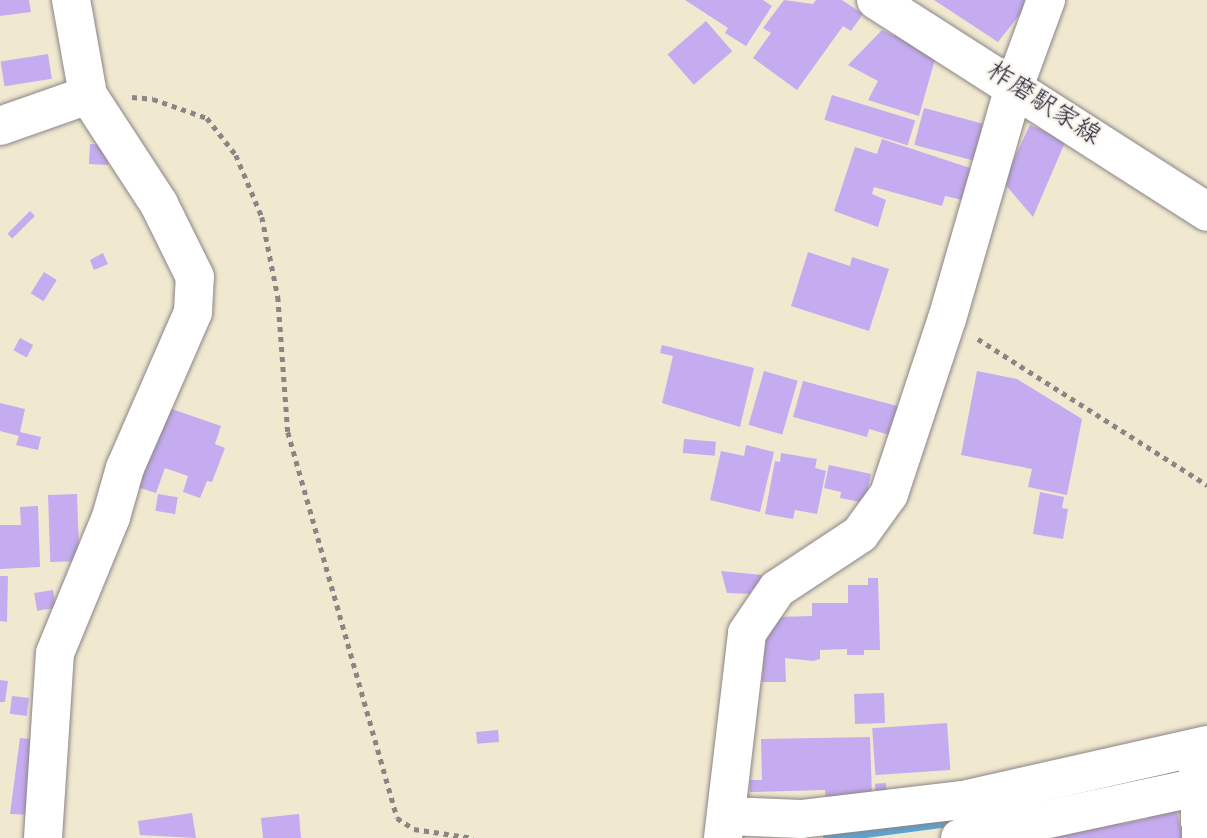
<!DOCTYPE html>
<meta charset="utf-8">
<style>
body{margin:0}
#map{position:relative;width:1207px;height:838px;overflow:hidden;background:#f1e8d0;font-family:"Gochi Hand","Klee One",sans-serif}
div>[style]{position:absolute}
.stream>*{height:10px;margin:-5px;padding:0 5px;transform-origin:5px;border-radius:5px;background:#5ba4d2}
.building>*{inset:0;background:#c5abf0;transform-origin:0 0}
.path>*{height:4.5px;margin-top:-2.25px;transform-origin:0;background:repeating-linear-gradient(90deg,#8a8586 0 5px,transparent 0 10px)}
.roads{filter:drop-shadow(0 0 2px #8a8586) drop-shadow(0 0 2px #8a8586)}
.minor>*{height:38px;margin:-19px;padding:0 19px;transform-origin:19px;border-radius:19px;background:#fff}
.major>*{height:38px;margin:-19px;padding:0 19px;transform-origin:19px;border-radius:19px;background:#fff}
span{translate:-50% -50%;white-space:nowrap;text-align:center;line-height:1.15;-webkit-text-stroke:5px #f7f3e8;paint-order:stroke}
.street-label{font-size:26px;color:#22223b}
</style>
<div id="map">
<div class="stream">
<i style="left:828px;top:838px;width:136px;rotate:-7.6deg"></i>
</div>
<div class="building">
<i style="clip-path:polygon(0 0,29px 0,31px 12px,0 16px)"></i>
<i style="clip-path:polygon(685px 0,763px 0,772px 6px,746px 46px,725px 33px,728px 28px)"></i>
<i style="clip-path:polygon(784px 0,813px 4px,816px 0,842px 0,863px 14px,851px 31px,843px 26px,797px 90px,753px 58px,771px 33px,763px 28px)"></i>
<i style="clip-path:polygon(934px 0,1025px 0,1021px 13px,998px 42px)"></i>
<i style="left:706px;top:21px;width:40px;height:51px;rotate:49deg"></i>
<i style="clip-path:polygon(882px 30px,894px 36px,897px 31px,937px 52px,919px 116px,868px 100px,878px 81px,848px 65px)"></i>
<i style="left:48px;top:54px;width:25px;height:48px;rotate:81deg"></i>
<i style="left:832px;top:95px;width:87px;height:26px;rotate:17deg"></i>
<i style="left:924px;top:108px;width:63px;height:38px;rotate:15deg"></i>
<i style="clip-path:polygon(1030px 125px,1066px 140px,1033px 217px,1003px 182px)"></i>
<i style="clip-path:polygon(882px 139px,973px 169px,963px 200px,945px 196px,942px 206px,874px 187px,872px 194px,886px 200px,878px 227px,834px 211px,855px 147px,877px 154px)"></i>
<i style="left:90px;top:144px;width:19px;height:20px;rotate:3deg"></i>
<i style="left:30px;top:211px;width:7px;height:32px;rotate:45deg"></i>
<i style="clip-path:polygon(808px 252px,850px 266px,852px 257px,889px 269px,869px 331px,791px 306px)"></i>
<i style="clip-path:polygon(103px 253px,108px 264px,94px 270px,90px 260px)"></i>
<i style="left:44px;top:272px;width:15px;height:25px;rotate:32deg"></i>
<i style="left:20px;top:338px;width:15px;height:14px;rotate:28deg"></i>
<i style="clip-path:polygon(662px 345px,754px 368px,740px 427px,662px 403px,673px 356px,660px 353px)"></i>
<i style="left:764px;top:371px;width:35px;height:56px;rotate:16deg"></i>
<i style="clip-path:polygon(977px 371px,1017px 379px,1082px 419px,1067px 495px,1028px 487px,1032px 469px,961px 455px)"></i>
<i style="clip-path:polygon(803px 381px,901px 407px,893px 436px,869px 429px,867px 437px,793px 417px)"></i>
<i style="clip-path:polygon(0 403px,25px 409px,20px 432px,41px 437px,38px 450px,16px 445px,19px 436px,0 431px)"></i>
<i style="clip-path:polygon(166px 407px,221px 426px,215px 444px,225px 448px,212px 482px,207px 481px,200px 498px,183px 492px,188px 476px,165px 468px,156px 493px,137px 487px)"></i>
<i style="left:684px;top:439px;width:32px;height:14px;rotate:5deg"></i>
<i style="clip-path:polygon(746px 445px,774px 452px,760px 512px,710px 500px,721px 451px,744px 456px)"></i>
<i style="clip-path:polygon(781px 453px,817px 459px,815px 468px,826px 471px,817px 514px,795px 510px,793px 519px,765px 514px,775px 461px,780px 462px)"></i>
<i style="clip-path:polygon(829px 465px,871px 474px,865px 503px,840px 498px,841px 492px,824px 488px)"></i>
<i style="clip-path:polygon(1040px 492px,1064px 497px,1062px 508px,1068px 509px,1063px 539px,1033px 534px)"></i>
<i style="left:77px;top:494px;width:67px;height:29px;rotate:88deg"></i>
<i style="left:158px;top:494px;width:20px;height:17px;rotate:9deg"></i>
<i style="clip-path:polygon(38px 506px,40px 567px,0 569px,0 525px,21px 525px,20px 507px)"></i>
<i style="clip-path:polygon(721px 571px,762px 575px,761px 590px,751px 589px,751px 594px,727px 593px)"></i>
<i style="clip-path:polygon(0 576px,8px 576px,7px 622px,0 621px)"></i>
<i style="clip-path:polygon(868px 578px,878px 578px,880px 650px,864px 650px,864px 655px,847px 655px,847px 649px,820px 650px,820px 659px,813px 661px,785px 658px,786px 682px,762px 682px,766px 629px,779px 617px,812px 616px,812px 603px,848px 603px,848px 585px,868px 585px)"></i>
<i style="left:53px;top:590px;width:18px;height:19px;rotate:81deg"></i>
<i style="clip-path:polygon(0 680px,8px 681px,5px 702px,0 702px)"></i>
<i style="left:884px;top:693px;width:30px;height:30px;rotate:88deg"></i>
<i style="left:12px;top:696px;width:17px;height:18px;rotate:7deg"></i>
<i style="clip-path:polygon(31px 720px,41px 720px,35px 815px,10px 814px,20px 738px,30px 739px)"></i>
<i style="left:947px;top:723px;width:47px;height:75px;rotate:86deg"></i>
<i style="left:498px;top:730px;width:12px;height:22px;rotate:85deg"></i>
<i style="clip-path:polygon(870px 737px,872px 796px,826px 797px,825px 790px,750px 792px,750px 780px,762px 780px,761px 739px)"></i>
<i style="left:886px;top:783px;width:16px;height:11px;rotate:86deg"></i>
<i style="clip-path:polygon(1175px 804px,1183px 838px,1021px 838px,1119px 814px,1122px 824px,1149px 818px,1148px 810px)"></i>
<i style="clip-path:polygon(192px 813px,196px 838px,140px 835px,138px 821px)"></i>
<i style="clip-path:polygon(299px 814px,301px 838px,263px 838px,261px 818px)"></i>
</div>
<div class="path">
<i style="left:132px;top:97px;width:21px;rotate:5deg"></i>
<i style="left:153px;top:99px;width:57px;rotate:19.4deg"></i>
<i style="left:207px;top:118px;width:47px;rotate:51.9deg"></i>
<i style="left:236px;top:155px;width:67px;rotate:67.2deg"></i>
<i style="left:262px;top:217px;width:82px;rotate:78.7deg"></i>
<i style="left:278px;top:297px;width:135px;rotate:85.8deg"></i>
<i style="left:288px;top:432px;width:401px;rotate:74.2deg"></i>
<i style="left:397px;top:818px;width:20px;rotate:33deg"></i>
<i style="left:414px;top:829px;width:60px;rotate:8.7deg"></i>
<i style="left:978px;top:339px;width:272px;rotate:32.5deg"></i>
</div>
<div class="roads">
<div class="minor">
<i style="left:0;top:126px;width:93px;rotate:-19.4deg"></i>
<i style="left:1198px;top:760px;width:78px;rotate:87.8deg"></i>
<i style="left:728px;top:816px;width:73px;rotate:2.4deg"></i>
<i style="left:801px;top:819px;width:163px;rotate:-6.7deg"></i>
<i style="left:963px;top:800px;width:250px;rotate:-12.7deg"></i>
<i style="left:43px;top:838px;width:185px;rotate:-86.3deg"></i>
<i style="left:55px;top:653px;width:147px;rotate:-67.6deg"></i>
<i style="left:111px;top:517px;width:51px;rotate:-74.1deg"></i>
<i style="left:125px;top:468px;width:170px;rotate:-66.4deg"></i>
<i style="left:193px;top:312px;width:35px;rotate:-87deg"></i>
<i style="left:195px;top:277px;width:81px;rotate:-116.3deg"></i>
<i style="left:159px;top:204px;width:130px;rotate:-123.1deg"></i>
<i style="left:88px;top:95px;width:97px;rotate:-100.1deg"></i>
<i style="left:723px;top:838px;width:206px;rotate:-83.3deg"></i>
<i style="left:747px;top:633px;width:53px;rotate:-55.7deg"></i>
<i style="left:777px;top:589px;width:100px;rotate:-33.5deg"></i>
<i style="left:860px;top:534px;width:49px;rotate:-54.1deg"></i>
<i style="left:889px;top:494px;width:184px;rotate:-71.7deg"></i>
<i style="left:947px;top:319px;width:241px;rotate:-73.9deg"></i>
<i style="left:1014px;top:87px;width:93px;rotate:-69.8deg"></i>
<i style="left:960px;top:838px;width:253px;rotate:-12.1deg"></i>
</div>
<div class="major">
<i style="left:876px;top:0;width:393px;rotate:32.6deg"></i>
</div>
</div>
<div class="street-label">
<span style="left:1042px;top:106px;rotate:33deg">柞磨駅家線</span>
</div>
</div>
